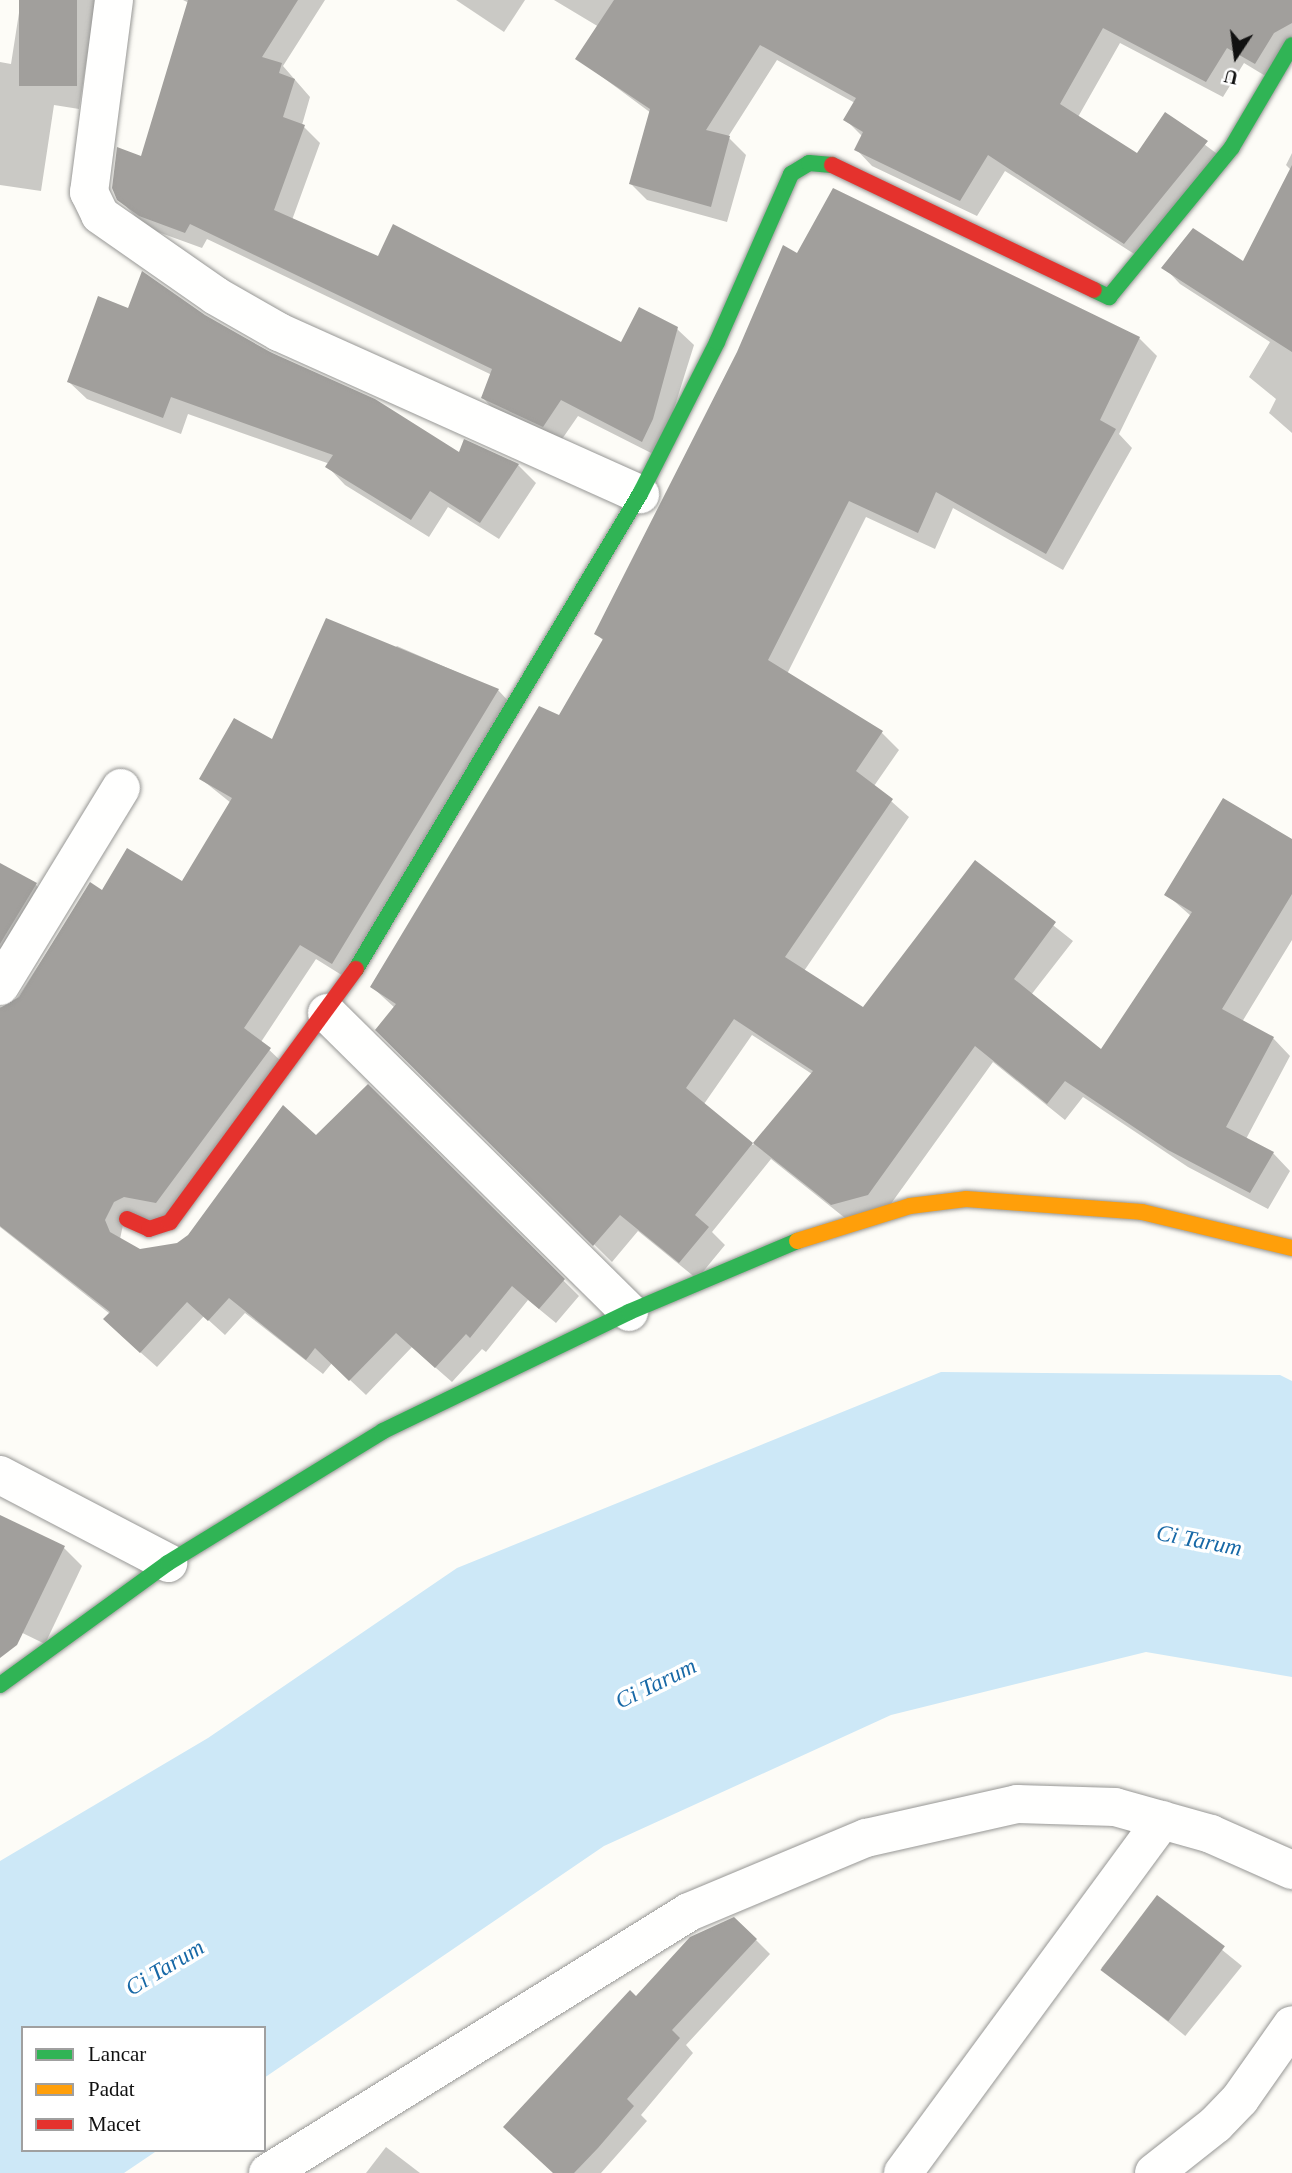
<!DOCTYPE html>
<style>
body{margin:0}
#map{position:relative;width:1292px;height:2173px;overflow:hidden;background:#fdfcf7;font-family:"Times New Roman",serif}
div>[style]{position:absolute}
.water>*{inset:0;background:#cde8f7}
.shadow>*{inset:0;background:#0003;transform-origin:0 0}
.building>*{inset:0;background:#a19f9c;transform-origin:0 0}
.roads{filter:drop-shadow(0 0 2px #979795) drop-shadow(0 0 2px #979795)}
.street>*{height:38px;margin:-19px;padding:0 19px;transform-origin:19px;border-radius:19px;background:#fffffe}
.fast>*{height:16px;margin:-8px;padding:0 8px;transform-origin:8px;border-radius:8px;background:#30b455}
.slow>*{height:16px;margin:-8px;padding:0 8px;transform-origin:8px;border-radius:8px;background:#ff9f0a}
.jam>*{height:16px;margin:-8px;padding:0 8px;transform-origin:8px;border-radius:8px;background:#e5322d}
span{translate:-50% -50%;white-space:nowrap;text-align:center;line-height:1.15;-webkit-text-stroke:7px #fff;paint-order:stroke}
.water-label{font-size:23px;color:#1768a6;font-style:italic}
.legend{position:absolute;left:21px;top:2026px;width:245px;height:126px;box-sizing:border-box;background:#fff;border:2px solid #a0a0a0;margin:0;padding:9px 12px;list-style:none;font-size:21px;color:#111}
.legend li{display:flex;align-items:center;gap:14px;height:35px}
.legend b{width:35px;border:2px solid #a0a0a0}
.north{position:absolute;left:1201px;top:21px;width:70px;height:70px;-webkit-text-stroke:5px #fff;paint-order:stroke;rotate:193deg;font-size:19px;font-weight:700;line-height:28px;text-align:center;color:#111}
.north::after{content:'';display:block;margin:auto;width:24px;height:32px;background:#111;clip-path:polygon(50% 0,100% 100%,50% 72%,0 100%)}
</style>
<div id="map">
<div class="water">
<i style="clip-path:polygon(941px 1372px,1280px 1375px,1292px 1381px,1292px 1677px,1146px 1652px,891px 1715px,604px 1846px,264px 2078px,264px 2028px,23px 2028px,23px 2150px,158px 2150px,124px 2173px,0 2173px,0 1861px,208px 1738px,457px 1568px)"></i>
</div>
<div class="shadow">
<i style="clip-path:polygon(21px 0,96px 0,79px 109px,54px 105px,41px 191px,0 185px,0 62px,11px 64px)"></i>
<i style="clip-path:polygon(183px 0,325px 0,283px 66px,310px 97px,302px 125px,320px 143px,292px 220px,379px 259px,622px 345px,677px 329px,694px 345px,659px 457px,578px 416px,560px 442px,499px 415px,483px 398px,492px 375px,207px 239px,202px 248px,158px 232px,136px 217px,119px 199px,143px 158px,189px 3px)"></i>
<i style="clip-path:polygon(456px 0,525px 0,504px 32px)"></i>
<i style="clip-path:polygon(554px 0,1292px 0,1292px 50px,1272px 80px,1244px 63px,1223px 97px,1120px 43px,1078px 117px,1137px 156px,1165px 115px,1224px 159px,1142px 259px,1005px 171px,977px 216px,872px 166px,856px 149px,863px 137px,845px 119px,855px 103px,777px 60px,728px 137px,746px 155px,727px 222px,647px 200px,631px 184px,651px 113px,578px 59px,599px 27px)"></i>
<i style="clip-path:polygon(1292px 153px,1292px 433px,1269px 413px,1276px 399px,1249px 377px,1270px 342px,1180px 284px,1164px 267px,1244px 264px,1291px 170px,1286px 165px)"></i>
<i style="clip-path:polygon(evenodd,798px 255px,1139px 338px,1157px 356px,1119px 434px,1132px 448px,1063px 570px,953px 508px,935px 549px,866px 517px,787px 674px,882px 733px,899px 750px,874px 786px,909px 817px,804px 971px,864px 1010px,975px 863px,1073px 941px,1031px 995px,1102px 1051px,1191px 916px,1166px 894px,1292px 841px,1292px 940px,1242px 1022px,1273px 1038px,1290px 1056px,1246px 1139px,1273px 1153px,1290px 1171px,1268px 1209px,1188px 1167px,1083px 1097px,1065px 1120px,993px 1062px,885px 1212px,850px 1222px,771px 1159px,712px 1232px,725px 1245px,697px 1279px,638px 1231px,612px 1262px,377px 1030px,395px 1008px,372px 987px,559px 717px,604px 641px,596px 634px,798px 255px,752px 1035px,812px 1074px,753px 1145px,704px 1104px,752px 1035px)"></i>
<i style="clip-path:polygon(129px 310px,204px 316px,460px 455px,465px 442px,518px 465px,536px 483px,499px 539px,448px 507px,429px 537px,345px 485px,328px 467px,330px 464px,188px 414px,181px 434px,87px 399px,69px 382px)"></i>
<i style="clip-path:polygon(397px 646px,498px 690px,513px 706px,348px 979px,316px 959px,261px 1042px,285px 1065px,173px 1218px,123px 1225px,120px 1239px,140px 1251px,178px 1244px,317px 1137px,368px 1087px,579px 1296px,556px 1323px,528px 1300px,486px 1352px,482px 1349px,452px 1382px,412px 1347px,366px 1395px,332px 1363px,323px 1374px,245px 1313px,225px 1335px,204px 1316px,157px 1367px,121px 1335px,110px 1314px,0 1227px,0 1007px,11px 1007px,91px 885px,102px 892px,183px 883px,231px 803px,201px 779px,272px 741px)"></i>
<i style="clip-path:polygon(0 865px,36px 885px,52px 901px,0 990px)"></i>
<i style="clip-path:polygon(0 1517px,64px 1548px,82px 1566px,45px 1644px,0 1622px)"></i>
<i style="left:1158px;top:1898px;width:108px;height:90px;rotate:39deg"></i>
<i style="clip-path:polygon(756px 1940px,770px 1954px,686px 2045px,693px 2053px,641px 2115px,647px 2121px,601px 2173px,554px 2173px,636px 1998px)"></i>
<i style="clip-path:polygon(386px 2147px,420px 2173px,366px 2173px)"></i>
</div>
<div class="building">
<i style="left:19px;top:0;width:58px;height:86px"></i>
<i style="clip-path:polygon(188px 0,298px 0,262px 57px,282px 63px,279px 73px,295px 79px,283px 117px,305px 125px,274px 210px,378px 256px,393px 224px,621px 342px,639px 307px,678px 327px,653px 419px,642px 442px,561px 400px,543px 427px,481px 398px,492px 369px,190px 224px,185px 233px,139px 216px,117px 200px,112px 188px,117px 147px,141px 156px)"></i>
<i style="clip-path:polygon(614px 0,1292px 0,1292px 23px,1274px 33px,1255px 64px,1227px 48px,1206px 82px,1103px 28px,1060px 104px,1137px 153px,1165px 112px,1208px 141px,1124px 244px,988px 155px,960px 201px,854px 150px,863px 132px,843px 120px,856px 98px,760px 45px,706px 130px,730px 136px,711px 207px,629px 184px,650px 109px,575px 59px)"></i>
<i style="clip-path:polygon(1292px 165px,1292px 352px,1161px 268px,1193px 228px,1243px 261px)"></i>
<i style="clip-path:polygon(evenodd,833px 188px,1140px 337px,1100px 420px,1116px 429px,1046px 554px,936px 492px,918px 533px,849px 501px,768px 660px,883px 731px,856px 771px,893px 799px,785px 957px,863px 1007px,975px 860px,1056px 922px,1014px 979px,1101px 1049px,1192px 912px,1164px 895px,1223px 798px,1292px 839px,1292px 894px,1222px 1009px,1274px 1037px,1226px 1127px,1274px 1152px,1250px 1193px,1168px 1150px,1065px 1081px,1047px 1104px,975px 1046px,868px 1195px,831px 1205px,753px 1143px,695px 1215px,709px 1227px,679px 1263px,620px 1215px,593px 1246px,375px 1030px,396px 1004px,370px 987px,539px 706px,559px 715px,603px 639px,594px 634px,737px 352px,783px 245px,797px 253px,833px 188px,734px 1019px,813px 1071px,753px 1143px,686px 1088px,734px 1019px)"></i>
<i style="clip-path:polygon(142px 271px,205px 315px,270px 352px,375px 399px,459px 452px,464px 439px,519px 464px,480px 523px,430px 491px,411px 520px,325px 467px,333px 455px,171px 397px,163px 418px,67px 382px,98px 296px,128px 308px)"></i>
<i style="clip-path:polygon(326px 618px,499px 689px,332px 964px,300px 945px,244px 1028px,271px 1048px,156px 1203px,124px 1197px,114px 1202px,105px 1220px,110px 1232px,140px 1249px,177px 1243px,188px 1235px,283px 1105px,316px 1135px,368px 1084px,565px 1279px,539px 1309px,512px 1286px,470px 1338px,466px 1334px,435px 1368px,396px 1333px,349px 1381px,315px 1348px,306px 1360px,229px 1298px,208px 1321px,187px 1302px,140px 1353px,103px 1319px,110px 1312px,0 1226px,0 1008px,19px 997px,90px 882px,102px 890px,127px 848px,182px 881px,232px 798px,199px 779px,234px 718px,272px 739px)"></i>
<i style="clip-path:polygon(0 863px,37px 883px,0 944px)"></i>
<i style="clip-path:polygon(0 1515px,65px 1546px,17px 1645px,0 1658px)"></i>
<i style="left:1157px;top:1895px;width:85px;height:94px;rotate:37deg"></i>
<i style="clip-path:polygon(734px 1917px,757px 1939px,672px 2030px,680px 2038px,627px 2099px,634px 2106px,598px 2148px,574px 2173px,553px 2173px,503px 2127px,630px 1990px,636px 1996px,690px 1937px)"></i>
</div>
<div class="roads">
<div class="street">
<i style="left:114px;top:0;width:194px;rotate:97.4deg"></i>
<i style="left:89px;top:192px;width:25px;rotate:64deg"></i>
<i style="left:100px;top:215px;width:141px;rotate:34.9deg"></i>
<i style="left:216px;top:296px;width:73px;rotate:29.7deg"></i>
<i style="left:279px;top:332px;width:396px;rotate:24.2deg"></i>
<i style="left:0;top:986px;width:232px;rotate:-58.6deg"></i>
<i style="left:327px;top:1013px;width:425px;rotate:44.7deg"></i>
<i style="left:0;top:1475px;width:190px;rotate:27.6deg"></i>
<i style="left:268px;top:2173px;width:495px;rotate:-31.8deg"></i>
<i style="left:689px;top:1912px;width:192px;rotate:-22.7deg"></i>
<i style="left:866px;top:1838px;width:155px;rotate:-12.7deg"></i>
<i style="left:1017px;top:1804px;width:98px;rotate:1.8deg"></i>
<i style="left:1115px;top:1807px;width:100px;rotate:15.7deg"></i>
<i style="left:1211px;top:1834px;width:89px;rotate:24deg"></i>
<i style="left:903px;top:2173px;width:438px;rotate:-53.7deg"></i>
<i style="left:1154px;top:2173px;width:79px;rotate:-38.3deg"></i>
<i style="left:1216px;top:2124px;width:35px;rotate:-46deg"></i>
<i style="left:1240px;top:2099px;width:90px;rotate:-54.9deg"></i>
</div>
<div class="fast">
<i style="left:1094px;top:290px;width:17px;rotate:25deg"></i>
<i style="left:1109px;top:297px;width:194px;rotate:-50.6deg"></i>
<i style="left:1232px;top:147px;width:118px;rotate:-59.5deg"></i>
<i style="left:356px;top:969px;width:553px;rotate:-59.13deg"></i>
<i style="left:640px;top:494px;width:170px;rotate:-63.1deg"></i>
<i style="left:717px;top:342px;width:184px;rotate:-66.2deg"></i>
<i style="left:791px;top:174px;width:21px;rotate:-31deg"></i>
<i style="left:809px;top:163px;width:23px;rotate:5deg"></i>
<i style="left:0;top:1685px;width:208px;rotate:-36deg"></i>
<i style="left:168px;top:1563px;width:252px;rotate:-31.5deg"></i>
<i style="left:383px;top:1431px;width:273px;rotate:-25.8deg"></i>
<i style="left:629px;top:1312px;width:182px;rotate:-22.9deg"></i>
</div>
<div class="slow">
<i style="left:797px;top:1241px;width:118px;rotate:-17.2deg"></i>
<i style="left:910px;top:1206px;width:56px;rotate:-7.1deg"></i>
<i style="left:966px;top:1199px;width:176px;rotate:4.2deg"></i>
<i style="left:1142px;top:1212px;width:154px;rotate:13.5deg"></i>
</div>
<div class="jam">
<i style="left:832px;top:165px;width:290px;rotate:25.5deg"></i>
<i style="left:127px;top:1219px;width:24px;rotate:24deg"></i>
<i style="left:149px;top:1229px;width:22px;rotate:-18deg"></i>
<i style="left:170px;top:1222px;width:314px;rotate:-53.7deg"></i>
</div>
</div>
<div class="water-label">
<span style="left:1199px;top:1541px;rotate:11deg">Ci Tarum</span>
<span style="left:656px;top:1684px;rotate:-26deg">Ci Tarum</span>
<span style="left:165px;top:1968px;rotate:-31deg">Ci Tarum</span>
</div>
<ul class="legend">
<li><b style="height:9px;background:#30b455"></b>Lancar</li>
<li><b style="height:9px;background:#ff9f0a"></b>Padat</li>
<li><b style="height:9px;background:#e5322d"></b>Macet</li>
</ul>
<div class="north">U</div>
</div>
